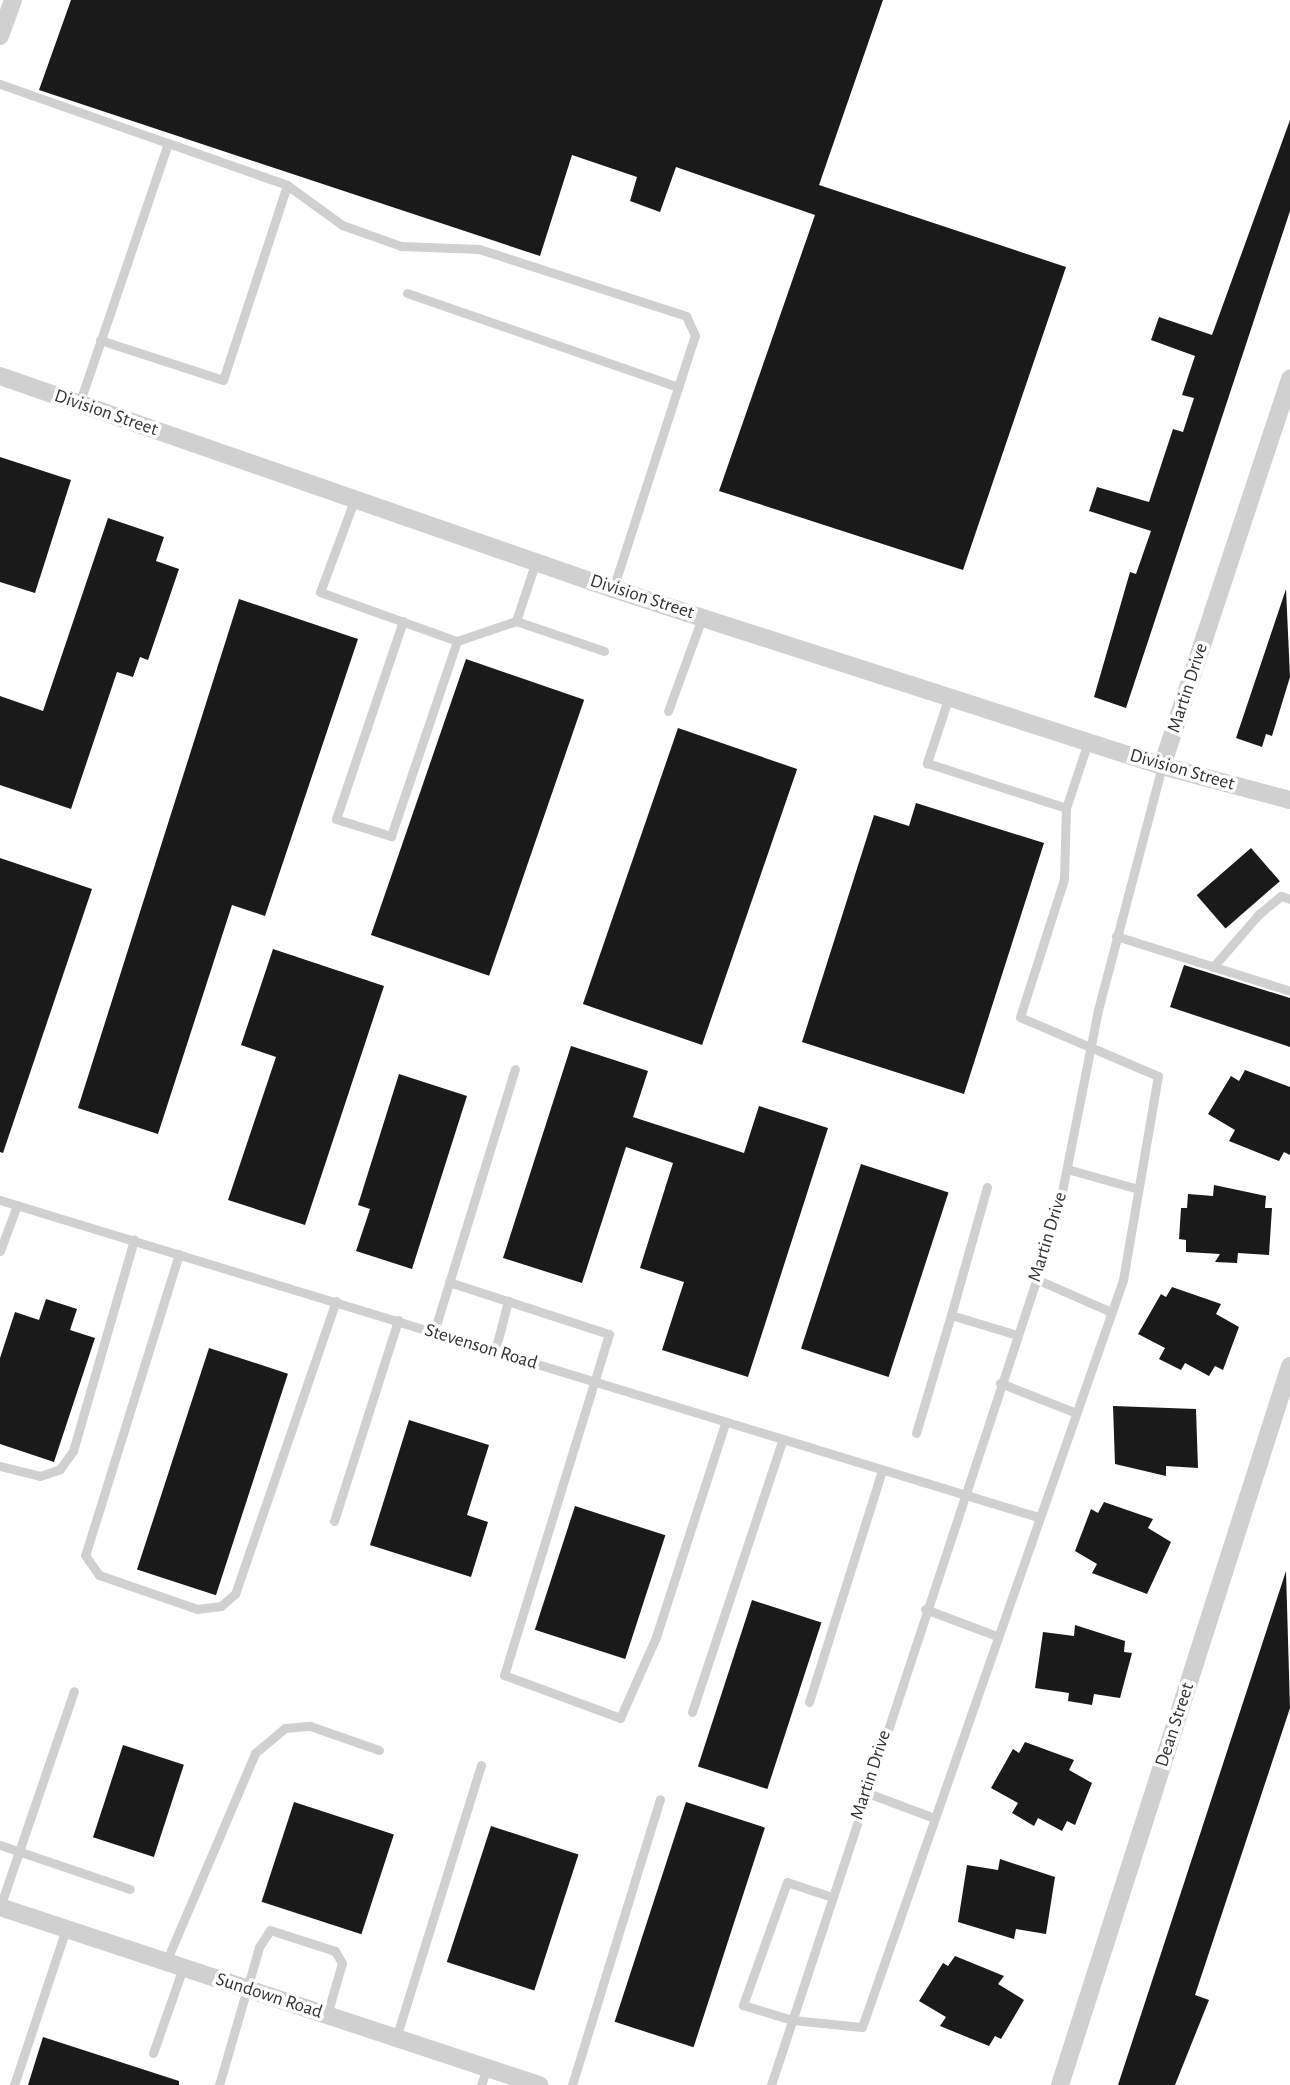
<!DOCTYPE html>
<style>
body{margin:0}
#map{position:relative;width:1290px;height:2085px;overflow:hidden;background:#fff;font-family:"Alegreya Sans",sans-serif}
div>[style]{position:absolute}
.building>*{inset:0;background:#1a1a1a;transform-origin:0 0}
.service>*{height:9px;margin:-4.5px;padding:0 4.5px;transform-origin:4.5px;border-radius:4.5px;background:#d0d0d0}
.minor>*{height:18px;margin:-9px;padding:0 9px;transform-origin:9px;border-radius:9px;background:#d0d0d0}
span{translate:-50% -50%;white-space:nowrap;text-align:center;line-height:1.15;-webkit-text-stroke:7px #fff;paint-order:stroke}
.street-label{font-size:19px;color:#333}
</style>
<div id="map">
<div class="building">
<i style="clip-path:polygon(71px 0,883px 0,819px 185px,1066px 267px,963px 570px,719px 491px,815px 215px,676px 167px,660px 212px,630px 201px,637px 177px,572px 155px,540px 256px,39px 90px)"></i>
<i style="clip-path:polygon(1290px 120px,1290px 211px,1126px 708px,1094px 697px,1130px 572px,1136px 574px,1151px 531px,1089px 511px,1097px 487px,1149px 502px,1173px 429px,1183px 432px,1194px 398px,1182px 395px,1195px 356px,1151px 340px,1159px 317px,1212px 335px)"></i>
<i style="clip-path:polygon(0 457px,71px 480px,35px 593px,0 582px)"></i>
<i style="clip-path:polygon(108px 518px,164px 537px,156px 561px,179px 569px,148px 660px,140px 657px,133px 677px,117px 672px,71px 809px,0 785px,0 696px,43px 711px)"></i>
<i style="clip-path:polygon(1286px 589px,1290px 677px,1272px 736px,1266px 734px,1262px 747px,1236px 738px)"></i>
<i style="clip-path:polygon(239px 599px,358px 639px,265px 916px,232px 905px,158px 1134px,78px 1108px)"></i>
<i style="left:466px;top:659px;width:125px;height:292px;rotate:19deg"></i>
<i style="left:678px;top:728px;width:126px;height:292px;rotate:19deg"></i>
<i style="clip-path:polygon(916px 803px,1044px 843px,964px 1094px,802px 1042px,874px 815px,909px 826px)"></i>
<i style="left:1251px;top:848px;width:44px;height:72px;rotate:49deg"></i>
<i style="clip-path:polygon(0 858px,92px 889px,3px 1153px,0 1152px)"></i>
<i style="clip-path:polygon(273px 949px,384px 986px,305px 1225px,228px 1200px,276px 1057px,241px 1045px)"></i>
<i style="clip-path:polygon(1184px 965px,1290px 998px,1290px 1047px,1170px 1007px)"></i>
<i style="clip-path:polygon(571px 1046px,648px 1071px,633px 1117px,744px 1153px,759px 1106px,828px 1128px,748px 1377px,662px 1350px,684px 1282px,640px 1268px,673px 1163px,626px 1147px,582px 1283px,503px 1258px)"></i>
<i style="clip-path:polygon(1245px 1070px,1290px 1087px,1290px 1155px,1284px 1152px,1279px 1161px,1229px 1141px,1235px 1130px,1208px 1114px,1231px 1076px,1239px 1081px)"></i>
<i style="clip-path:polygon(399px 1074px,467px 1096px,412px 1269px,356px 1251px,370px 1209px,358px 1205px)"></i>
<i style="left:861px;top:1164px;width:92px;height:194px;rotate:18deg"></i>
<i style="clip-path:polygon(1214px 1185px,1266px 1196px,1265px 1208px,1272px 1208px,1269px 1255px,1238px 1253px,1237px 1263px,1215px 1262px,1220px 1254px,1186px 1252px,1186px 1240px,1179px 1239px,1181px 1208px,1187px 1208px,1188px 1194px,1213px 1196px)"></i>
<i style="clip-path:polygon(1172px 1287px,1221px 1304px,1216px 1314px,1239px 1327px,1223px 1370px,1215px 1366px,1209px 1376px,1185px 1363px,1181px 1370px,1159px 1359px,1165px 1348px,1138px 1334px,1161px 1294px,1166px 1297px)"></i>
<i style="clip-path:polygon(46px 1299px,77px 1309px,70px 1330px,95px 1338px,54px 1462px,0 1444px,0 1358px,15px 1312px,39px 1320px)"></i>
<i style="left:209px;top:1348px;width:83px;height:233px;rotate:18deg"></i>
<i style="clip-path:polygon(1113px 1406px,1196px 1409px,1198px 1468px,1166px 1466px,1166px 1476px,1115px 1464px)"></i>
<i style="clip-path:polygon(409px 1420px,489px 1445px,467px 1515px,488px 1522px,471px 1577px,370px 1545px)"></i>
<i style="clip-path:polygon(1104px 1502px,1153px 1519px,1148px 1528px,1171px 1542px,1147px 1594px,1092px 1573px,1097px 1564px,1075px 1551px,1091px 1509px,1098px 1513px)"></i>
<i style="left:575px;top:1506px;width:95px;height:130px;rotate:18deg"></i>
<i style="clip-path:polygon(1286px 1571px,1290px 1708px,1195px 1995px,1209px 2000px,1175px 2085px,1118px 2085px)"></i>
<i style="left:752px;top:1600px;width:73px;height:175px;rotate:18deg"></i>
<i style="clip-path:polygon(1075px 1625px,1125px 1641px,1124px 1652px,1132px 1653px,1120px 1698px,1094px 1694px,1092px 1705px,1068px 1701px,1069px 1693px,1035px 1688px,1043px 1632px,1074px 1636px)"></i>
<i style="clip-path:polygon(1025px 1742px,1074px 1760px,1069px 1770px,1092px 1783px,1075px 1825px,1067px 1821px,1062px 1831px,1038px 1818px,1034px 1826px,1012px 1813px,1018px 1803px,991px 1788px,1013px 1749px,1019px 1753px)"></i>
<i style="left:123px;top:1745px;width:64px;height:97px;rotate:18deg"></i>
<i style="left:294px;top:1802px;width:105px;height:105px;rotate:18deg"></i>
<i style="left:686px;top:1802px;width:83px;height:231px;rotate:18deg"></i>
<i style="left:491px;top:1826px;width:92px;height:143px;rotate:18deg"></i>
<i style="clip-path:polygon(1000px 1859px,1055px 1877px,1046px 1934px,1016px 1929px,1014px 1939px,958px 1922px,967px 1865px,998px 1870px)"></i>
<i style="clip-path:polygon(955px 1956px,1004px 1976px,998px 1984px,1024px 2000px,1001px 2039px,995px 2036px,989px 2046px,940px 2026px,946px 2017px,919px 2001px,943px 1963px,948px 1966px)"></i>
<i style="clip-path:polygon(43px 2037px,179px 2081px,179px 2085px,28px 2085px)"></i>
</div>
<div class="service">
<i style="left:0;top:84px;width:178px;rotate:19.4deg"></i>
<i style="left:168px;top:143px;width:276px;rotate:108.8deg"></i>
<i style="left:168px;top:143px;width:126px;rotate:19.4deg"></i>
<i style="left:287px;top:185px;width:68px;rotate:36deg"></i>
<i style="left:342px;top:225px;width:63px;rotate:19.6deg"></i>
<i style="left:401px;top:246px;width:78px;rotate:2.2deg"></i>
<i style="left:479px;top:249px;width:218px;rotate:17.9deg"></i>
<i style="left:686px;top:316px;width:21px;rotate:65deg"></i>
<i style="left:695px;top:335px;width:267px;rotate:107.9deg"></i>
<i style="left:407px;top:293px;width:287px;rotate:19.1deg"></i>
<i style="left:100px;top:340px;width:129px;rotate:18deg"></i>
<i style="left:223px;top:380px;width:205px;rotate:-71.8deg"></i>
<i style="left:355px;top:498px;width:100px;rotate:110.4deg"></i>
<i style="left:320px;top:592px;width:145px;rotate:19.7deg"></i>
<i style="left:536px;top:561px;width:63px;rotate:108.4deg"></i>
<i style="left:516px;top:621px;width:93px;rotate:18.8deg"></i>
<i style="left:403px;top:621px;width:209px;rotate:108.7deg"></i>
<i style="left:336px;top:819px;width:58px;rotate:17.2deg"></i>
<i style="left:391px;top:836px;width:206px;rotate:-71.3deg"></i>
<i style="left:457px;top:641px;width:62px;rotate:-18.7deg"></i>
<i style="left:949px;top:696px;width:71px;rotate:108.2deg"></i>
<i style="left:927px;top:763px;width:146px;rotate:17.9deg"></i>
<i style="left:1066px;top:808px;width:70px;rotate:-71.6deg"></i>
<i style="left:668px;top:711px;width:99px;rotate:-69.9deg"></i>
<i style="left:1116px;top:936px;width:182px;rotate:17.5deg"></i>
<i style="left:1213px;top:967px;width:69px;rotate:-49.1deg"></i>
<i style="left:1258px;top:915px;width:30px;rotate:-40deg"></i>
<i style="left:1281px;top:896px;width:9px;rotate:18deg"></i>
<i style="left:1067px;top:1169px;width:74px;rotate:15.7deg"></i>
<i style="left:0;top:1200px;width:1085px;rotate:16.98deg"></i>
<i style="left:0;top:1251px;width:49px;rotate:-69.7deg"></i>
<i style="left:179px;top:1254px;width:315px;rotate:107.3deg"></i>
<i style="left:85px;top:1555px;width:24px;rotate:55deg"></i>
<i style="left:99px;top:1575px;width:104px;rotate:19.1deg"></i>
<i style="left:197px;top:1609px;width:24px;rotate:-7deg"></i>
<i style="left:221px;top:1606px;width:18px;rotate:-41deg"></i>
<i style="left:235px;top:1594px;width:310px;rotate:-71deg"></i>
<i style="left:1036px;top:1279px;width:82px;rotate:23.7deg"></i>
<i style="left:449px;top:1282px;width:168px;rotate:18deg"></i>
<i style="left:609px;top:1334px;width:357px;rotate:107.1deg"></i>
<i style="left:504px;top:1675px;width:124px;rotate:20.3deg"></i>
<i style="left:620px;top:1718px;width:89px;rotate:-66deg"></i>
<i style="left:656px;top:1637px;width:224px;rotate:-72.1deg"></i>
<i style="left:951px;top:1315px;width:133px;rotate:-74.3deg"></i>
<i style="left:434px;top:1332px;width:275px;rotate:-72.9deg"></i>
<i style="left:495px;top:1351px;width:52px;rotate:-75.4deg"></i>
<i style="left:1000px;top:1383px;width:79px;rotate:21.4deg"></i>
<i style="left:916px;top:1433px;width:123px;rotate:-73.5deg"></i>
<i style="left:951px;top:1315px;width:69px;rotate:16.9deg"></i>
<i style="left:0;top:1466px;width:41px;rotate:14deg"></i>
<i style="left:40px;top:1476px;width:21px;rotate:-19deg"></i>
<i style="left:60px;top:1469px;width:22px;rotate:-54deg"></i>
<i style="left:73px;top:1451px;width:220px;rotate:-73.9deg"></i>
<i style="left:334px;top:1521px;width:211px;rotate:-72.3deg"></i>
<i style="left:925px;top:1609px;width:77px;rotate:20.6deg"></i>
<i style="left:809px;top:1702px;width:239px;rotate:-72.5deg"></i>
<i style="left:692px;top:1712px;width:285px;rotate:-71.6deg"></i>
<i style="left:865px;top:1792px;width:74px;rotate:20.6deg"></i>
<i style="left:0;top:1845px;width:137px;rotate:18.7deg"></i>
<i style="left:832px;top:1897px;width:47px;rotate:-161.6deg"></i>
<i style="left:787px;top:1882px;width:131px;rotate:109.7deg"></i>
<i style="left:743px;top:2005px;width:51px;rotate:17deg"></i>
<i style="left:792px;top:2020px;width:70px;rotate:5.7deg"></i>
<i style="left:862px;top:2027px;width:791px;rotate:-70.74deg"></i>
<i style="left:1123px;top:1280px;width:207px;rotate:-80.3deg"></i>
<i style="left:1158px;top:1076px;width:150px;rotate:-156.9deg"></i>
<i style="left:1020px;top:1017px;width:145px;rotate:-72.3deg"></i>
<i style="left:1064px;top:879px;width:71px;rotate:-88.4deg"></i>
<i style="left:0;top:1907px;width:228px;rotate:-71.1deg"></i>
<i style="left:166px;top:1962px;width:227px;rotate:-66.9deg"></i>
<i style="left:255px;top:1753px;width:39px;rotate:-40deg"></i>
<i style="left:285px;top:1728px;width:25px;rotate:-5deg"></i>
<i style="left:310px;top:1726px;width:73px;rotate:19.2deg"></i>
<i style="left:396px;top:2038px;width:286px;rotate:-72.7deg"></i>
<i style="left:153px;top:2053px;width:90px;rotate:-70.6deg"></i>
<i style="left:14px;top:2085px;width:164px;rotate:-71.6deg"></i>
<i style="left:219px;top:2085px;width:144px;rotate:-73.8deg"></i>
<i style="left:259px;top:1947px;width:20px;rotate:-57deg"></i>
<i style="left:270px;top:1930px;width:68px;rotate:17.9deg"></i>
<i style="left:335px;top:1951px;width:14px;rotate:60deg"></i>
<i style="left:342px;top:1963px;width:54px;rotate:106.1deg"></i>
<i style="left:481px;top:2085px;width:18px;rotate:-71deg"></i>
<i style="left:572px;top:2085px;width:299px;rotate:-72.9deg"></i>
<i style="left:771px;top:2085px;width:914px;rotate:-71.76deg"></i>
<i style="left:1057px;top:1217px;width:211px;rotate:-78.8deg"></i>
<i style="left:1098px;top:1010px;width:252px;rotate:-75.3deg"></i>
</div>
<div class="minor">
<i style="left:0;top:36px;width:38px;rotate:-70deg"></i>
<i style="left:0;top:376px;width:649px;rotate:19.16deg"></i>
<i style="left:613px;top:589px;width:577px;rotate:17.87deg"></i>
<i style="left:1162px;top:766px;width:132px;rotate:14.9deg"></i>
<i style="left:1162px;top:766px;width:408px;rotate:-71.7deg"></i>
<i style="left:0;top:1907px;width:568px;rotate:18.28deg"></i>
<i style="left:1060px;top:2085px;width:755px;rotate:-72.26deg"></i>
</div>
<div class="street-label">
<span style="left:106px;top:413px;rotate:19deg">Division Street</span>
<span style="left:642px;top:597px;rotate:18deg">Division Street</span>
<span style="left:1188px;top:688px;rotate:-72deg">Martin Drive</span>
<span style="left:1182px;top:770px;rotate:16deg">Division Street</span>
<span style="left:1048px;top:1237px;rotate:-73deg">Martin Drive</span>
<span style="left:481px;top:1347px;rotate:17deg">Stevenson Road</span>
<span style="left:1175px;top:1725px;rotate:-72deg">Dean Street</span>
<span style="left:871px;top:1775px;rotate:-72deg">Martin Drive</span>
<span style="left:269px;top:1996px;rotate:18deg">Sundown Road</span>
</div>
</div>
